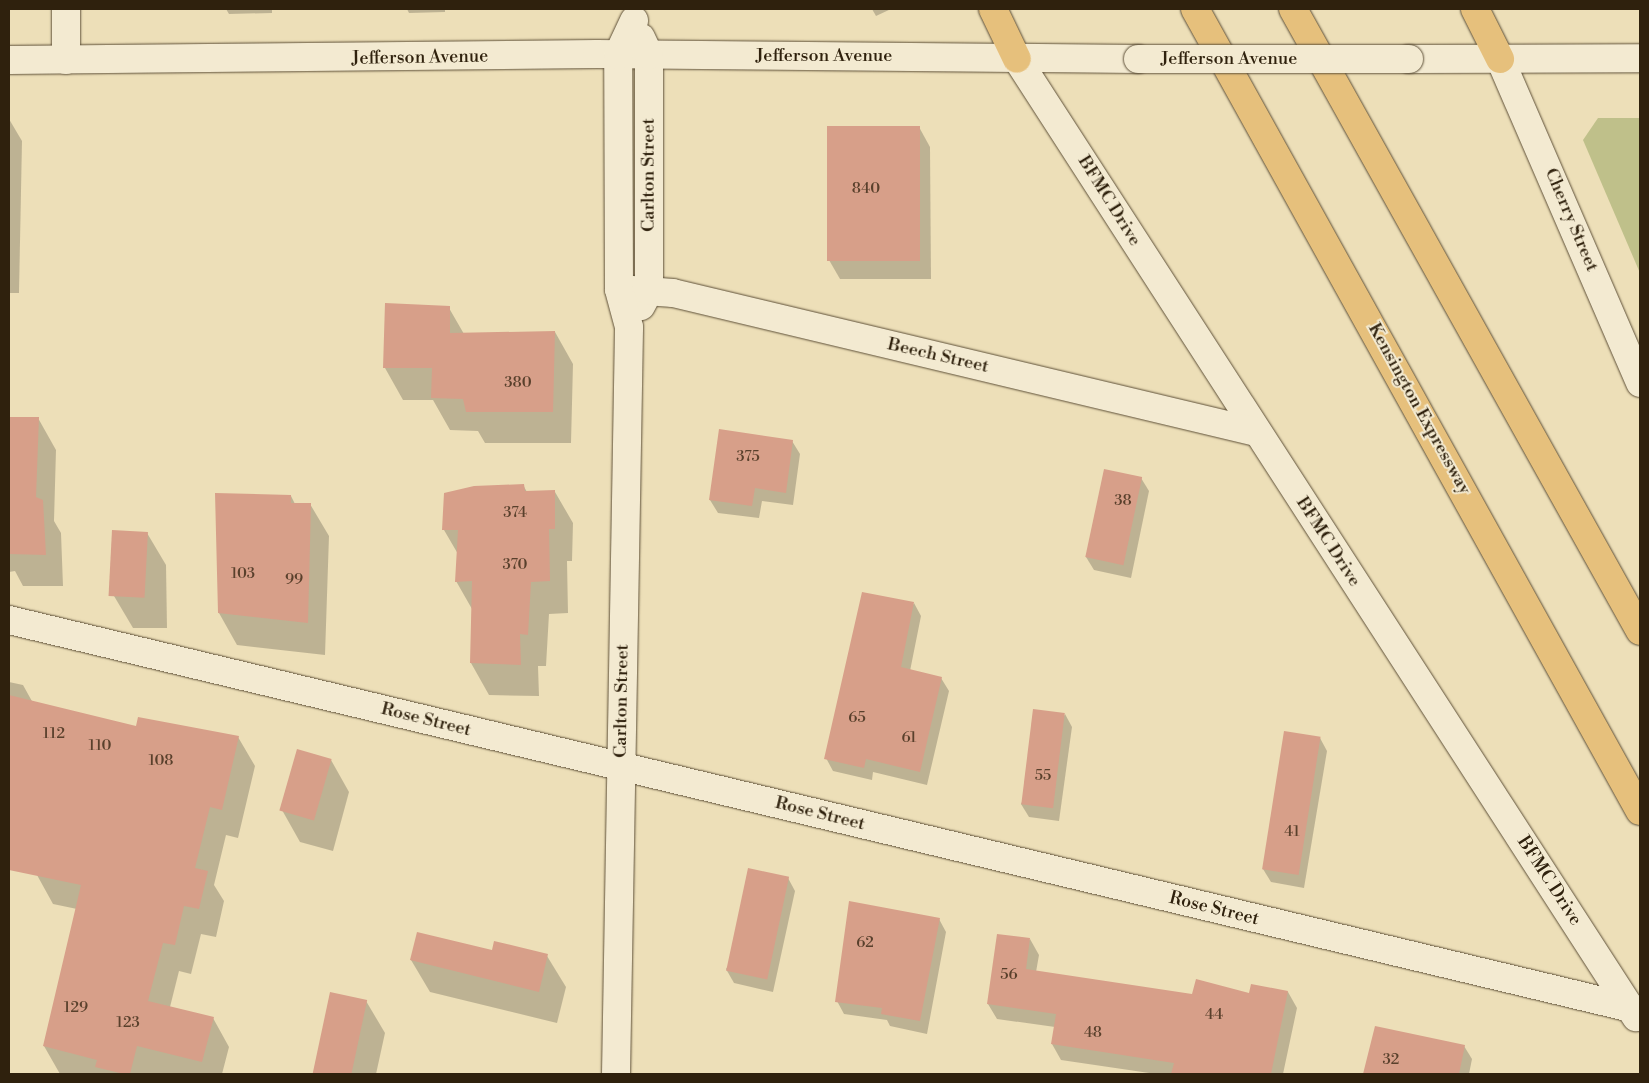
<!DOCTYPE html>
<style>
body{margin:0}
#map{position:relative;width:1649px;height:1083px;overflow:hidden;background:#eddfb8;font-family:"Libre Bodoni",serif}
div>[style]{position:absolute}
.green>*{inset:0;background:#bfc08a}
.shadow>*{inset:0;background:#0003}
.building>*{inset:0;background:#d79f89;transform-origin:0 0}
.roads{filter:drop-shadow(0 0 1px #5e5038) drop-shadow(0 0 1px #5e5038)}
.minor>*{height:28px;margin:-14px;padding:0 14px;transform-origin:14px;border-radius:14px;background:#f3ead1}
.highway>*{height:28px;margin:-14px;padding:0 14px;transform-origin:14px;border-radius:14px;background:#e6c07c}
.bridges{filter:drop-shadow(0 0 1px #5e5038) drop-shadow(0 0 1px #5e5038)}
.minor-bridge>*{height:28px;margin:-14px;padding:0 14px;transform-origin:14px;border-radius:14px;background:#f3ead1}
span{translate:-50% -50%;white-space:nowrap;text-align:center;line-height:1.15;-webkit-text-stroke:4px #f3ead1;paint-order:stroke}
.number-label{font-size:15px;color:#59402c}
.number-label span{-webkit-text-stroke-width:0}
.street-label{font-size:18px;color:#2f210d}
.frame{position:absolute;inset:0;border:10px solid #2f210d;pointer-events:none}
</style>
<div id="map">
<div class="green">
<i style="clip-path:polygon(1598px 118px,1640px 118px,1640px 273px,1583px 140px)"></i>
</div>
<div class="shadow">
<i style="clip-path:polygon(226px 9px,272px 9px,272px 13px,229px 14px)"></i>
<i style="clip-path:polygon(407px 9px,445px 9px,445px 12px,409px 13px)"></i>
<i style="clip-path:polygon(872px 9px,891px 9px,876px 16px)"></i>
<i style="clip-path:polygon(9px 119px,22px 141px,19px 293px,9px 293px)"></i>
<i style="clip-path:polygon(919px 127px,930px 147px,931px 279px,840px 279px,829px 260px)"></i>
<i style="clip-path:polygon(449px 308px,464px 334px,555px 332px,573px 364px,571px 443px,485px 443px,478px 431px,450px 430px,433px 400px,403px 400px,385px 368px)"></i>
<i style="clip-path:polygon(38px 418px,56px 450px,54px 521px,61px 533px,63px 586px,23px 586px,15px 571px,9px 572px,9px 419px)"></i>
<i style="clip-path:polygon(792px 441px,800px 454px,793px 505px,762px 501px,759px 518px,718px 513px,710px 500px)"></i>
<i style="clip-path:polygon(1141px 478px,1149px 491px,1131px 578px,1094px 570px,1086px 557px)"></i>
<i style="clip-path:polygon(523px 485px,527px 492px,555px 492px,573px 523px,572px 561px,567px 561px,568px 613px,549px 614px,546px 666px,538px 666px,539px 696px,489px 695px,471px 663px,472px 609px,456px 581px,458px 554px,444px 530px)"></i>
<i style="clip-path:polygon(291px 496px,295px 504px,310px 504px,329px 536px,325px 655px,237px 645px,219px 613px)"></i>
<i style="clip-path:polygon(147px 533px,166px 565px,167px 628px,133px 628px,114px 596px)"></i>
<i style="clip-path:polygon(914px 603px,921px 616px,910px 671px,941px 678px,949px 691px,927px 785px,873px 772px,872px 780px,833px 771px,826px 758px)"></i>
<i style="clip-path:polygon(9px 682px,23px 685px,33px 703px,137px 728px,238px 737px,255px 766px,238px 838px,226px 835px,214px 885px,224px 901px,216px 937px,201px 934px,191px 974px,179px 971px,170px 1007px,213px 1018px,229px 1047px,222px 1074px,60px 1074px,44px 1046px,77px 909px,53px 904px,37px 875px,40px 859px,9px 852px)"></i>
<i style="clip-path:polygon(1065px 714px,1072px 727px,1059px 821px,1029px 817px,1021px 804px)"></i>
<i style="clip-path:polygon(1320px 738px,1327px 751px,1304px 888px,1271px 882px,1263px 869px)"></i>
<i style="clip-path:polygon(331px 760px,349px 792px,333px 851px,300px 842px,282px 810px)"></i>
<i style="clip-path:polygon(788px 878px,795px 891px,773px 992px,734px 983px,726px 969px)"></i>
<i style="clip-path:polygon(939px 919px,946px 932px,927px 1034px,890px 1026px,887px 1020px,844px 1014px,837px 1001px)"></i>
<i style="clip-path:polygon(1030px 939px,1039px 955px,1036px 972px,1193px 996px,1288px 992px,1297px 1008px,1283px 1074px,1156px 1074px,1061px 1060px,1052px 1044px,1055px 1027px,997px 1019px,988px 1004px)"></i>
<i style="clip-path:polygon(493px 952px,547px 956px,566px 987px,557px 1023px,430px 992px,411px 960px)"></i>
<i style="clip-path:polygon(331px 993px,366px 1001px,385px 1033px,376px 1074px,314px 1074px)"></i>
<i style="clip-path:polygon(1376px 1028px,1464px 1046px,1472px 1059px,1469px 1074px,1365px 1074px)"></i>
</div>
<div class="building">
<i style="left:827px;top:126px;width:93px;height:135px"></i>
<i style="clip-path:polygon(385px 303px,450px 306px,450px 333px,555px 331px,553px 412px,466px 412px,463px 399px,431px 398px,432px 368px,383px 368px)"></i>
<i style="clip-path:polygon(9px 417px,39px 417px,36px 497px,43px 500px,46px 555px,9px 554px)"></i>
<i style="clip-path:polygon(719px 429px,793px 440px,786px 493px,755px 488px,752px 506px,709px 500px)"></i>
<i style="left:1104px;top:469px;width:39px;height:90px;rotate:12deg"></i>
<i style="clip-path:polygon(524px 484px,525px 491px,555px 490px,555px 529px,549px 529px,550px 581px,531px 582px,528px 635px,520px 634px,521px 665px,470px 663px,472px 581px,455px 582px,458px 530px,442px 530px,444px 493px,474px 486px)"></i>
<i style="clip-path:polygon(215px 493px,291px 495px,291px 503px,311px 503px,308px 623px,218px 613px)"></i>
<i style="left:112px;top:530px;width:36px;height:66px;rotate:3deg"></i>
<i style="clip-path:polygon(862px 592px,914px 602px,901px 667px,942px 677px,920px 772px,866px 759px,864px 768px,824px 759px)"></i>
<i style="clip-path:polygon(9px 695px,136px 726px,138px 717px,239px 736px,222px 810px,210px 807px,195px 868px,208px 871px,199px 909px,184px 906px,175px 945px,163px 943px,148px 1001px,214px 1017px,202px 1062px,137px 1046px,130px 1074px,124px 1074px,95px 1067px,97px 1060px,43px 1046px,81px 885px,9px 870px)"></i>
<i style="left:1033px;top:709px;width:32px;height:96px;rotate:7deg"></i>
<i style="left:1284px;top:731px;width:37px;height:140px;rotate:9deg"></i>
<i style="left:297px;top:749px;width:36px;height:64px;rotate:16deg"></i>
<i style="left:748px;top:868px;width:42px;height:105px;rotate:12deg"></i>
<i style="clip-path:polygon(849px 901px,940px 918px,920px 1021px,881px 1014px,882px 1008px,835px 1002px)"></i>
<i style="clip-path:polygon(417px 932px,492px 950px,494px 941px,548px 954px,539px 992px,410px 960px)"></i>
<i style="clip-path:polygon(997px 934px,1030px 938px,1026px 969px,1192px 994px,1196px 979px,1249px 993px,1251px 984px,1288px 991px,1271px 1074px,1171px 1074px,1174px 1063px,1051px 1044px,1056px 1014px,987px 1004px)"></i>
<i style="left:330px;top:992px;width:38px;height:84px;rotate:12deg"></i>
<i style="clip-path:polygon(1375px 1026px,1465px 1045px,1459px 1074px,1363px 1074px)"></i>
</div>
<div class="roads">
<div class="minor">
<i style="left:1017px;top:59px;width:1141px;rotate:57.13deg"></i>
<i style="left:1409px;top:59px;width:231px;rotate:-0.2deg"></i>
<i style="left:1500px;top:59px;width:353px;rotate:66.6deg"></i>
<i style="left:9px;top:60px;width:588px;rotate:-0.58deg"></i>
<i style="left:597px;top:54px;width:541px;rotate:0.53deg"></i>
<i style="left:66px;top:60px;width:51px;rotate:-90deg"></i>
<i style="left:619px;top:289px;width:54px;rotate:4.2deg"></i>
<i style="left:673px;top:293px;width:599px;rotate:13.41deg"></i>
<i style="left:641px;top:306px;width:17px;rotate:-62deg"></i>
<i style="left:649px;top:291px;width:236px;rotate:-90deg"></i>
<i style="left:649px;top:55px;width:19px;rotate:-115deg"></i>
<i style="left:9px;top:620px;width:1668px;rotate:13.45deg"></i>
<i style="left:616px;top:1074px;width:747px;rotate:-89deg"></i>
<i style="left:629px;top:327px;width:39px;rotate:-105deg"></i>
<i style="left:619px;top:289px;width:234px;rotate:-90.2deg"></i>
<i style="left:618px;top:55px;width:38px;rotate:-65deg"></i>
</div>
<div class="highway">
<i style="left:993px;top:9px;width:55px;rotate:64.4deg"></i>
<i style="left:1195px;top:9px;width:917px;rotate:60.98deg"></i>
<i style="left:1293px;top:9px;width:712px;rotate:60.84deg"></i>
<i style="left:1475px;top:9px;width:56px;rotate:63.4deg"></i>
</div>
</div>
<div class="bridges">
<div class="minor-bridge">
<i style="left:1138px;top:59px;width:271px"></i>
</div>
</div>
<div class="number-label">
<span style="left:866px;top:189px">840</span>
<span style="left:518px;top:383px">380</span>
<span style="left:748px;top:457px">375</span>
<span style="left:1123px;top:501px">38</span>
<span style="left:515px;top:513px">374</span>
<span style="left:515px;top:565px">370</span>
<span style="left:243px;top:574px">103</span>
<span style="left:294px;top:580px">99</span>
<span style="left:857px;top:718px">65</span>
<span style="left:54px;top:734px">112</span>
<span style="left:909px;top:738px">61</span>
<span style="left:100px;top:746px">110</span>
<span style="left:161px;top:761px">108</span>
<span style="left:1043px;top:776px">55</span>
<span style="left:1292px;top:832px">41</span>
<span style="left:865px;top:943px">62</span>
<span style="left:1009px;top:975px">56</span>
<span style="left:76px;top:1008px">129</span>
<span style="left:1214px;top:1015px">44</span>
<span style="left:128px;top:1023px">123</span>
<span style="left:1093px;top:1033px">48</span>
<span style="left:1391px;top:1060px">32</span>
</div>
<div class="street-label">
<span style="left:824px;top:56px">Jefferson Avenue</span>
<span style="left:420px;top:58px;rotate:-1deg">Jefferson Avenue</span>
<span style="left:1229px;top:59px">Jefferson Avenue</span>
<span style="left:649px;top:175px;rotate:-90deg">Carlton Street</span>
<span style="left:1109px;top:201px;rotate:58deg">BFMC Drive</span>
<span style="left:1571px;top:220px;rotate:67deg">Cherry Street</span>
<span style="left:938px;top:356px;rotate:13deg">Beech Street</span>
<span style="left:1419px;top:409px;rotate:61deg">Kensington Expressway</span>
<span style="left:1328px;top:542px;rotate:57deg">BFMC Drive</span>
<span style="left:622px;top:701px;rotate:-89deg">Carlton Street</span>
<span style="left:426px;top:720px;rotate:14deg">Rose Street</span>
<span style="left:820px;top:814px;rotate:14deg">Rose Street</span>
<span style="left:1549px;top:881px;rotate:57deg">BFMC Drive</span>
<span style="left:1214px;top:909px;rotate:14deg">Rose Street</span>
</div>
<div class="frame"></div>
</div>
